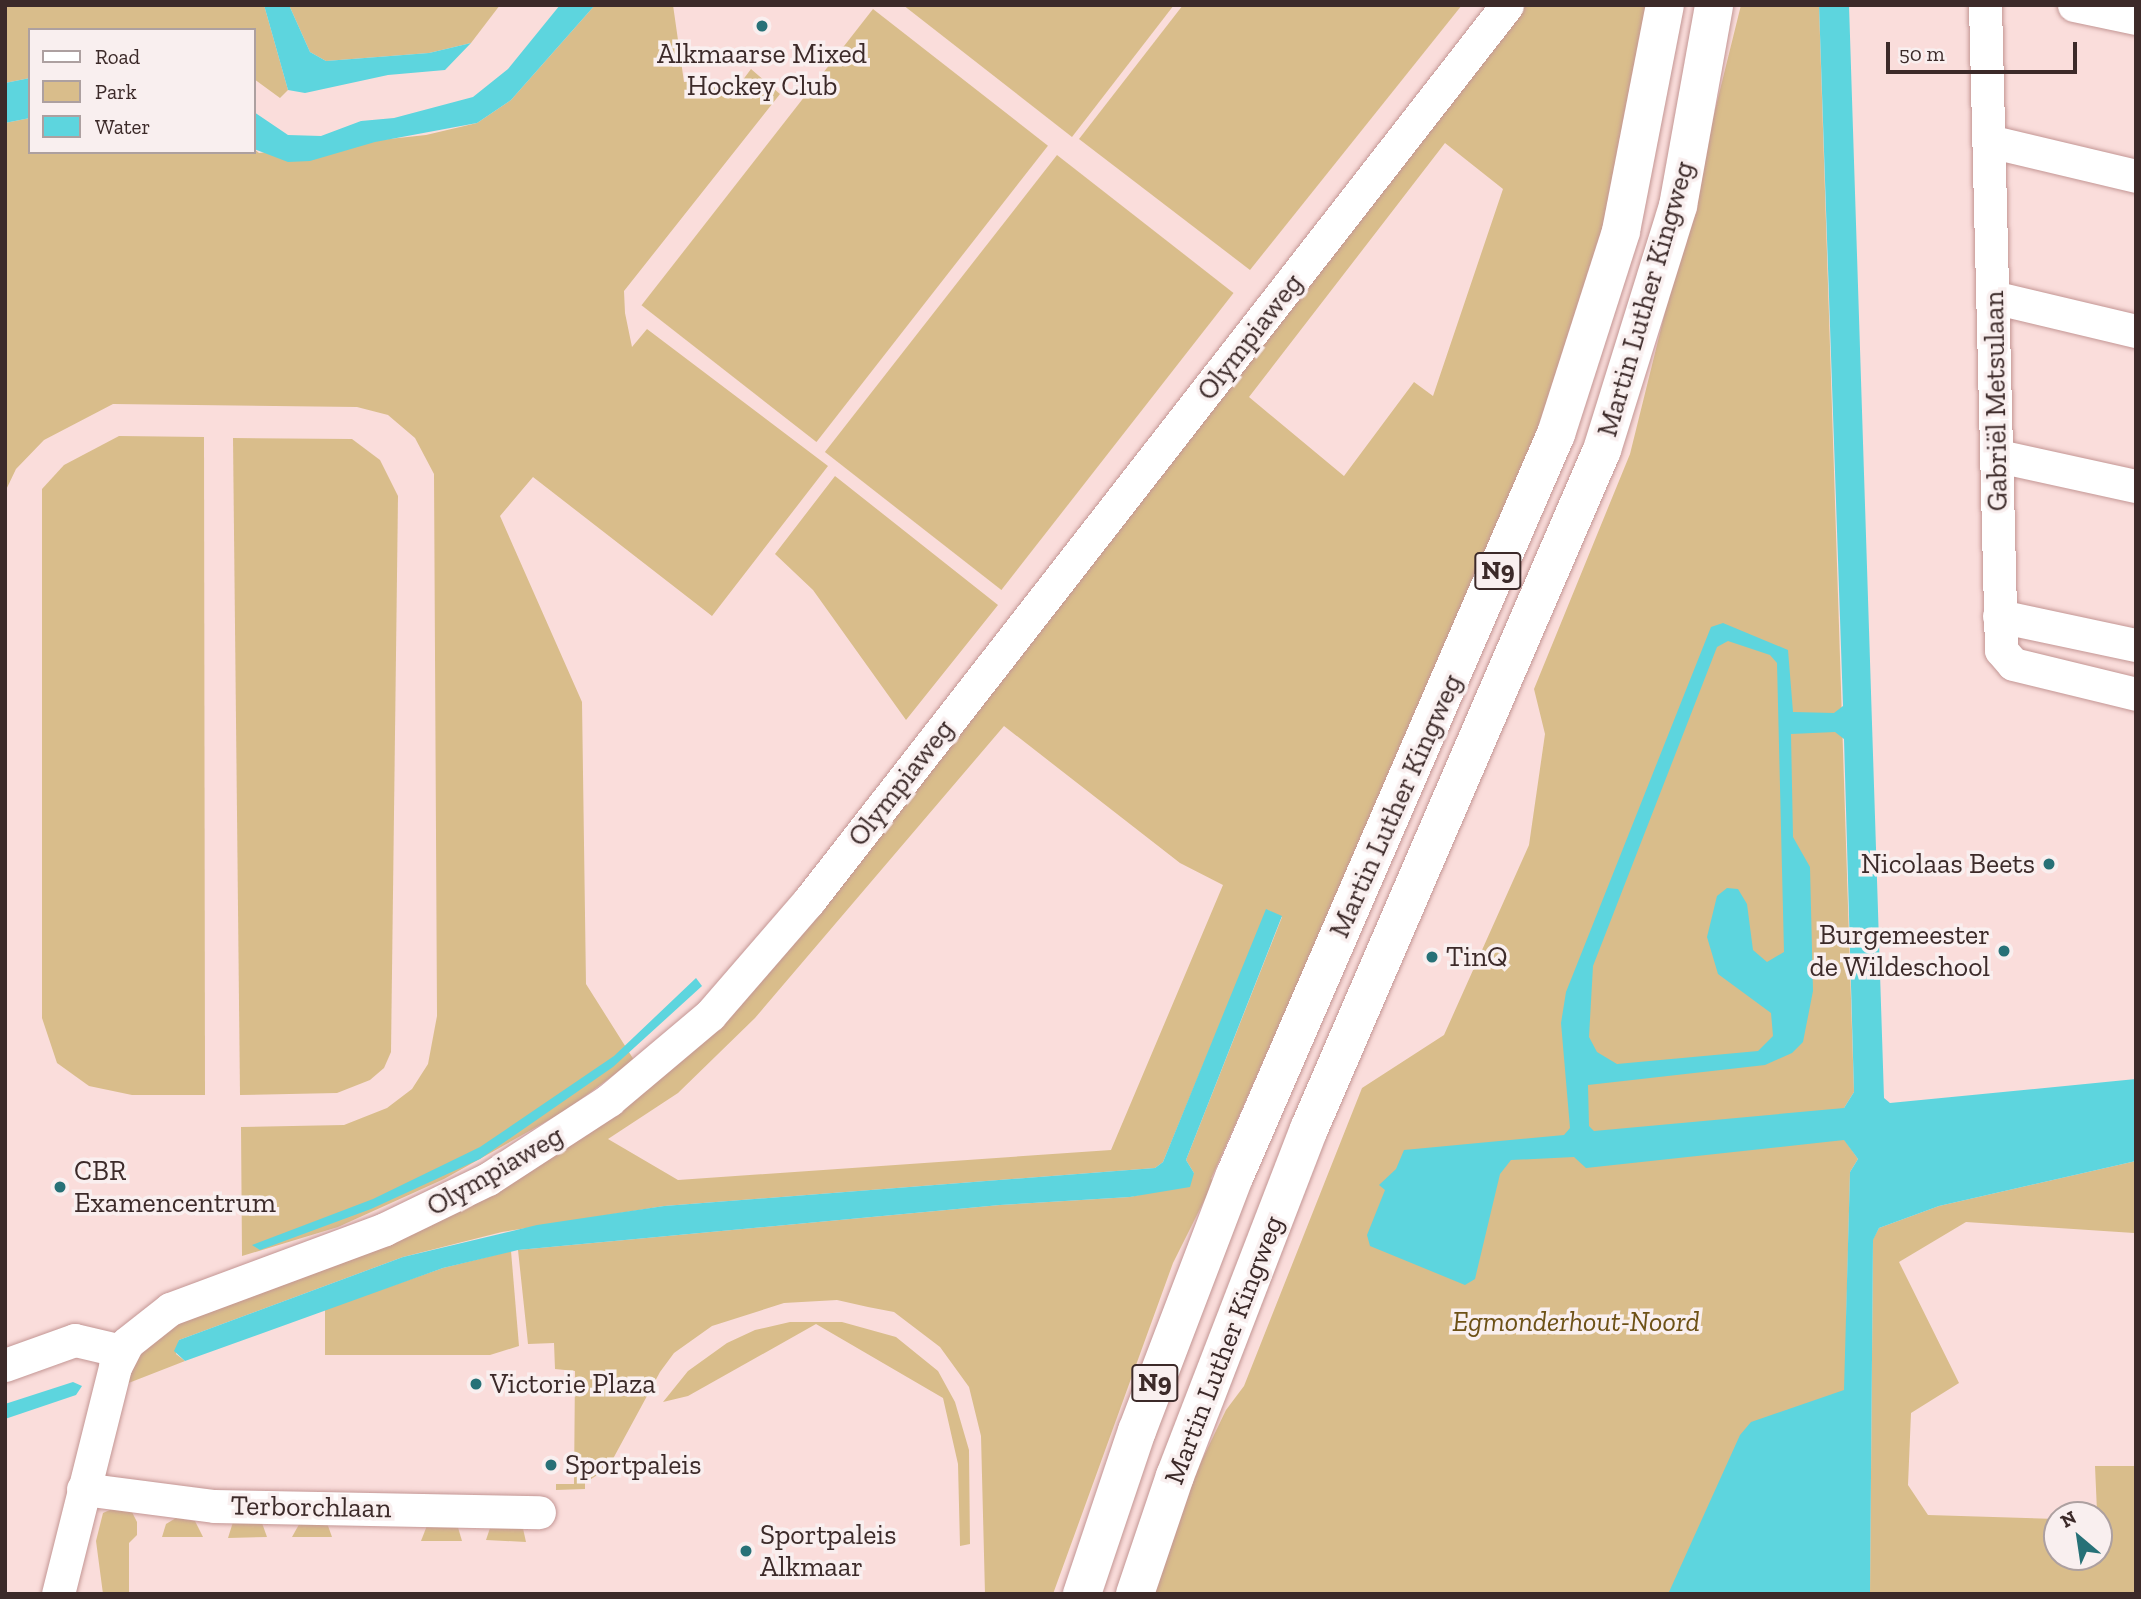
<!DOCTYPE html>
<meta charset="utf-8">
<style>
body{margin:0}
#map{position:relative;width:2141px;height:1599px;overflow:hidden;background:#fadddb;font-family:"Zilla Slab",serif}
div>[style]{position:absolute}
.green>*{inset:0;background:#d9bd8b;transform-origin:0 0}
.water>*{inset:0;background:#5dd5de}
.roads{filter:drop-shadow(0 0 2px #c39694) drop-shadow(0 0 2px #c39694)}
.minor>*{height:33px;margin:-16.5px;padding:0 16.5px;transform-origin:16.5px;border-radius:16.5px;background:#fff}
.highway>*{height:38px;margin:-19px;padding:0 19px;transform-origin:19px;border-radius:19px;background:#fff}
.dots>*{width:19px;height:19px;translate:-50% -50%;box-sizing:border-box;border:4px solid #f9efef;border-radius:50%}
span{translate:-50% -50%;white-space:nowrap;text-align:center;line-height:1.15;-webkit-text-stroke:7px #f9efef;paint-order:stroke}
.shield-label span{padding:2px 5px;background:#f9efef;border:2px solid;border-radius:5px;-webkit-text-stroke-width:0}
.shield-label{font-size:26px;color:#3c2a29;font-weight:700}
.poi-label{font-size:28px;color:#3c2a29}
.right{translate:-100% -50%;text-align:right}
.left{translate:0 -50%;text-align:left}
.street-label{font-size:28px;color:#3c2a29}
.park-label{font-size:28px;color:#6d5116;font-style:italic}
.frame{position:absolute;inset:0;border:7px solid #3c2a29;pointer-events:none}
.legend{position:absolute;left:28px;top:28px;width:228px;height:126px;box-sizing:border-box;background:#f9efef;border:2px solid #ada0a0;margin:0;padding:9px 12px;list-style:none;font-size:21px;color:#3c2a29}
.legend li{display:flex;align-items:center;gap:14px;height:35px}
.legend b{width:35px;border:2px solid #ada0a0}
.north{position:absolute;left:2043px;top:1501px;width:70px;height:70px;box-sizing:border-box;background:#f9efef;border:2px solid #ada0a0;border-radius:50%;rotate:331deg;font-size:19px;font-weight:700;line-height:28px;text-align:center;color:#3c2a29}
.north::after{content:'';display:block;margin:auto;width:24px;height:32px;background:#277177;clip-path:polygon(50% 0,100% 100%,50% 72%,0 100%)}
.scale{position:absolute;left:1886px;top:42px;width:191px;height:32px;box-sizing:border-box;border:4px solid #3c2a29;border-top:0;padding-left:9px;font-size:21px;line-height:24px;white-space:nowrap;color:#3c2a29;-webkit-text-stroke:5px #f9efef;paint-order:stroke}
</style>
<div id="map">
<div class="green">
<i style="clip-path:polygon(5px 5px,264px 5px,288px 90px,280px 98px,254px 79px,254px 30px,30px 30px,30px 78px,5px 83px)"></i>
<i style="clip-path:polygon(289px 5px,500px 5px,471px 43px,429px 53px,326px 61px,310px 52px)"></i>
<i style="clip-path:polygon(595px 5px,673px 5px,684px 82px,742px 81px,751px 69px,780px 94px,624px 291px,625px 313px,632px 347px,647px 329px,828px 466px,712px 616px,533px 477px,500px 516px,582px 702px,586px 984px,634px 1060px,565px 1111px,444px 1179px,338px 1227px,242px 1256px,241px 1127px,344px 1125px,387px 1108px,412px 1089px,428px 1064px,437px 1016px,434px 474px,415px 438px,388px 415px,357px 407px,113px 404px,44px 440px,16px 469px,5px 492px,5px 123px,30px 118px,30px 152px,254px 149px,259px 153px,426px 135px,477px 123px,511px 100px)"></i>
<i style="clip-path:polygon(903px 5px,1174px 5px,1072px 137px)"></i>
<i style="clip-path:polygon(1183px 5px,1462px 5px,1250px 270px,1079px 139px)"></i>
<i style="clip-path:polygon(evenodd,1522px 5px,1649px 5px,1611px 207px,1575px 330px,1518px 487px,1211px 1179px,1214px 1181px,1173px 1263px,1053px 1594px,985px 1594px,981px 1436px,969px 1387px,940px 1347px,894px 1312px,868px 1307px,837px 1300px,784px 1303px,712px 1326px,674px 1353px,660px 1372px,608px 1468px,585px 1483px,585px 1489px,556px 1490px,556px 1484px,574px 1484px,575px 1371px,555px 1369px,554px 1343px,528px 1344px,518px 1250px,1000px 1205px,1130px 1197px,1166px 1189px,1194px 1173px,1186px 1160px,1282px 917px,1267px 910px,1163px 1162px,1155px 1168px,664px 1206px,502px 1232px,403px 1257px,179px 1340px,176px 1354px,185px 1361px,126px 1384px,140px 1350px,178px 1321px,430px 1226px,509px 1182px,783px 950px,1002px 681px,1522px 5px,1445px 143px,1503px 189px,1433px 396px,1414px 382px,1344px 476px,1249px 397px,1445px 143px,1522px 5px,1004px 726px,1180px 863px,1223px 885px,1111px 1150px,678px 1180px,608px 1139px,678px 1093px,755px 1018px,1004px 726px)"></i>
<i style="clip-path:polygon(1741px 5px,1819px 5px,1854px 1092px,1844px 1108px,1844px 1139px,1858px 1159px,1850px 1172px,1846px 1327px,1849px 1594px,1151px 1594px,1186px 1493px,1226px 1410px,1244px 1386px,1362px 1088px,1444px 1035px,1529px 845px,1545px 734px,1534px 689px,1630px 454px)"></i>
<i style="left:873px;top:9px;width:222px;height:376px;rotate:38deg"></i>
<i style="left:1057px;top:155px;width:224px;height:377px;rotate:38deg"></i>
<i style="clip-path:polygon(119px 436px,204px 437px,205px 1095px,132px 1095px,89px 1086px,57px 1063px,42px 1018px,42px 489px,64px 465px)"></i>
<i style="clip-path:polygon(233px 438px,352px 439px,380px 460px,398px 496px,391px 1052px,384px 1068px,370px 1080px,337px 1093px,240px 1095px)"></i>
<i style="clip-path:polygon(835px 476px,998px 605px,906px 720px,813px 590px,775px 554px)"></i>
<i style="clip-path:polygon(2136px 1161px,2134px 1233px,1966px 1222px,1899px 1262px,1959px 1383px,1911px 1413px,1908px 1485px,1928px 1515px,2057px 1519px,2057px 1557px,2099px 1557px,2095px 1466px,2136px 1466px,2136px 1594px,1870px 1594px,1873px 1239px,1879px 1228px,1939px 1206px)"></i>
<i style="clip-path:polygon(511px 1251px,519px 1346px,490px 1355px,325px 1355px,325px 1309px,443px 1268px)"></i>
<i style="clip-path:polygon(790px 1322px,842px 1322px,896px 1337px,938px 1371px,955px 1402px,969px 1450px,970px 1544px,960px 1546px,958px 1464px,943px 1398px,816px 1324px,688px 1396px,663px 1402px,688px 1371px,727px 1343px,755px 1330px)"></i>
<i style="clip-path:polygon(121px 1505px,130px 1508px,137px 1522px,137px 1535px,129px 1543px,129px 1594px,103px 1594px,96px 1541px,103px 1513px)"></i>
<i style="clip-path:polygon(176px 1518px,195px 1521px,203px 1537px,162px 1537px,166px 1524px)"></i>
<i style="clip-path:polygon(302px 1519px,327px 1523px,332px 1537px,292px 1537px)"></i>
<i style="clip-path:polygon(233px 1522px,262px 1523px,267px 1537px,228px 1538px)"></i>
<i style="clip-path:polygon(428px 1523px,457px 1524px,462px 1541px,421px 1541px)"></i>
<i style="clip-path:polygon(522px 1524px,526px 1542px,486px 1540px,491px 1525px)"></i>
</div>
<div class="water">
<i style="clip-path:polygon(264px 5px,289px 5px,310px 52px,326px 61px,429px 53px,471px 43px,445px 70px,388px 75px,305px 93px,288px 90px)"></i>
<i style="clip-path:polygon(560px 5px,595px 5px,511px 100px,477px 123px,375px 142px,310px 161px,288px 162px,254px 149px,254px 112px,288px 135px,321px 136px,361px 121px,394px 118px,473px 97px,508px 69px)"></i>
<i style="clip-path:polygon(evenodd,1819px 5px,1849px 5px,1884px 1098px,1890px 1103px,2136px 1079px,2136px 1161px,1939px 1206px,1879px 1228px,1873px 1240px,1870px 1594px,1673px 1594px,1669px 1592px,1740px 1435px,1751px 1422px,1844px 1390px,1850px 1172px,1858px 1159px,1844px 1140px,1586px 1168px,1574px 1157px,1511px 1160px,1500px 1174px,1475px 1279px,1465px 1285px,1370px 1246px,1367px 1235px,1385px 1190px,1379px 1185px,1396px 1169px,1404px 1150px,1564px 1135px,1570px 1128px,1561px 1023px,1566px 992px,1711px 627px,1723px 623px,1788px 650px,1793px 712px,1834px 713px,1843px 706px,1819px 5px,1728px 641px,1770px 655px,1777px 663px,1784px 952px,1767px 962px,1753px 950px,1747px 904px,1738px 889px,1727px 888px,1717px 896px,1707px 937px,1718px 974px,1771px 1013px,1773px 1036px,1758px 1051px,1617px 1064px,1597px 1052px,1589px 1037px,1593px 966px,1717px 647px,1728px 641px,1819px 5px,1835px 732px,1844px 739px,1854px 1092px,1844px 1108px,1594px 1131px,1589px 1126px,1588px 1085px,1765px 1065px,1792px 1053px,1803px 1042px,1813px 991px,1810px 867px,1793px 837px,1791px 734px,1835px 732px)"></i>
<i style="clip-path:polygon(30px 78px,30px 118px,5px 123px,5px 83px)"></i>
<i style="clip-path:polygon(1266px 909px,1282px 916px,1186px 1160px,1194px 1173px,1190px 1187px,1130px 1197px,1000px 1205px,518px 1250px,443px 1268px,185px 1361px,174px 1351px,179px 1340px,403px 1257px,537px 1225px,664px 1206px,1155px 1168px,1163px 1162px)"></i>
<i style="clip-path:polygon(696px 978px,702px 986px,613px 1067px,480px 1159px,371px 1209px,260px 1250px,252px 1245px,373px 1199px,480px 1147px,614px 1056px)"></i>
<i style="clip-path:polygon(73px 1382px,82px 1386px,76px 1395px,5px 1419px,5px 1404px)"></i>
</div>
<div class="roads">
<div class="minor">
<i style="left:1985px;top:5px;width:645px;rotate:88.58deg"></i>
<i style="left:2001px;top:650px;width:18px;rotate:49deg"></i>
<i style="left:2013px;top:664px;width:127px;rotate:13.7deg"></i>
<i style="left:2074px;top:5px;width:63px;rotate:11.8deg"></i>
<i style="left:1989px;top:141px;width:151px;rotate:13.4deg"></i>
<i style="left:1993px;top:297px;width:147px;rotate:13.4deg"></i>
<i style="left:1998px;top:456px;width:141px;rotate:12.3deg"></i>
<i style="left:1999px;top:616px;width:140px;rotate:12deg"></i>
<i style="left:5px;top:1365px;width:74px;rotate:-19.7deg"></i>
<i style="left:75px;top:1340px;width:48px;rotate:13.2deg"></i>
<i style="left:83px;top:1489px;width:132px;rotate:7.4deg"></i>
<i style="left:214px;top:1506px;width:325px;rotate:1.1deg"></i>
<i style="left:58px;top:1594px;width:234px;rotate:-75.9deg"></i>
<i style="left:115px;top:1367px;width:27px;rotate:-63deg"></i>
<i style="left:127px;top:1343px;width:55px;rotate:-38.3deg"></i>
<i style="left:170px;top:1309px;width:229px;rotate:-20.4deg"></i>
<i style="left:385px;top:1229px;width:114px;rotate:-25.9deg"></i>
<i style="left:488px;top:1179px;width:145px;rotate:-33.1deg"></i>
<i style="left:609px;top:1100px;width:132px;rotate:-40.1deg"></i>
<i style="left:710px;top:1015px;width:150px;rotate:-49.1deg"></i>
<i style="left:808px;top:902px;width:1137px;rotate:-52.07deg"></i>
</div>
<div class="highway">
<i style="left:1082px;top:1594px;width:172px;rotate:-71.4deg"></i>
<i style="left:1137px;top:1431px;width:274px;rotate:-69.1deg"></i>
<i style="left:1235px;top:1175px;width:808px;rotate:-66.58deg"></i>
<i style="left:1556px;top:434px;width:213px;rotate:-72.2deg"></i>
<i style="left:1621px;top:231px;width:230px;rotate:-79deg"></i>
<i style="left:1135px;top:1594px;width:125px;rotate:-71.3deg"></i>
<i style="left:1175px;top:1476px;width:372px;rotate:-68.9deg"></i>
<i style="left:1309px;top:1129px;width:740px;rotate:-66.66deg"></i>
<i style="left:1602px;top:450px;width:256px;rotate:-72.7deg"></i>
<i style="left:1678px;top:206px;width:204px;rotate:-79.8deg"></i>
</div>
</div>
<div class="dots">
<i style="left:762px;top:26px;background:#277177"></i>
<i style="left:2049px;top:864px;background:#277177"></i>
<i style="left:2004px;top:951px;background:#277177"></i>
<i style="left:1432px;top:957px;background:#277177"></i>
<i style="left:60px;top:1187px;background:#277177"></i>
<i style="left:476px;top:1384px;background:#277177"></i>
<i style="left:551px;top:1465px;background:#277177"></i>
<i style="left:746px;top:1551px;background:#277177"></i>
</div>
<div class="shield-label">
<span style="left:1498px;top:571px">N9</span>
<span style="left:1155px;top:1383px">N9</span>
</div>
<div class="poi-label">
<span style="left:762px;top:70px">Alkmaarse Mixed<br>Hockey Club</span>
<span class="right" style="left:2035px;top:864px">Nicolaas Beets</span>
<span class="right" style="left:1990px;top:951px">Burgemeester<br>de Wildeschool</span>
<span class="left" style="left:1446px;top:957px">TinQ</span>
<span class="left" style="left:74px;top:1187px">CBR<br>Examencentrum</span>
<span class="left" style="left:490px;top:1384px">Victorie Plaza</span>
<span class="left" style="left:565px;top:1465px">Sportpaleis</span>
<span class="left" style="left:760px;top:1551px">Sportpaleis<br>Alkmaar</span>
</div>
<div class="street-label">
<span style="left:1646px;top:299px;rotate:-74deg">Martin Luther Kingweg</span>
<span style="left:1250px;top:337px;rotate:-52deg">Olympiaweg</span>
<span style="left:1996px;top:401px;rotate:-91deg">Gabriël Metsulaan</span>
<span style="left:901px;top:783px;rotate:-52deg">Olympiaweg</span>
<span style="left:1396px;top:806px;rotate:-66deg">Martin Luther Kingweg</span>
<span style="left:495px;top:1171px;rotate:-30deg">Olympiaweg</span>
<span style="left:1224px;top:1350px;rotate:-69deg">Martin Luther Kingweg</span>
<span style="left:311px;top:1507px;rotate:1deg">Terborchlaan</span>
</div>
<div class="park-label">
<span style="left:1576px;top:1322px">Egmonderhout-Noord</span>
</div>
<div class="frame"></div>
<ul class="legend">
<li><b style="height:9px;background:#fff"></b>Road</li>
<li><b style="height:19px;background:#d9bd8b"></b>Park</li>
<li><b style="height:19px;background:#5dd5de"></b>Water</li>
</ul>
<div class="north">N</div>
<div class="scale">50 m</div>
</div>
